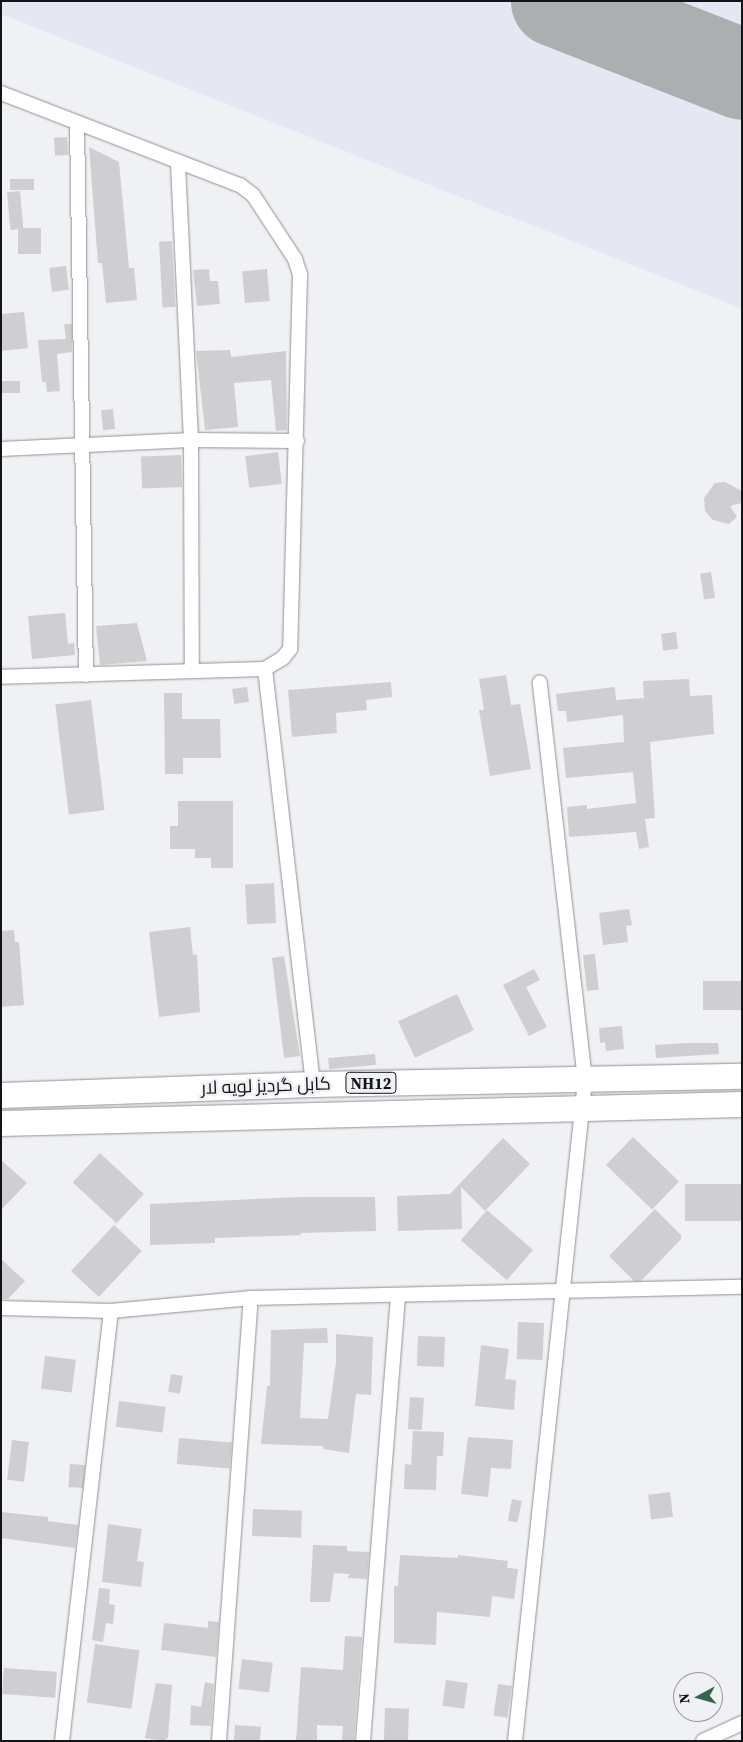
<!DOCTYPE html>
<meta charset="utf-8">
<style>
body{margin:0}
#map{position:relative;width:743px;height:1742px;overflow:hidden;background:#f0f1f4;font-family:"Source Serif 4",Cairo,serif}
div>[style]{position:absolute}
.built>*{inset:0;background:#e5e7f2}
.runway>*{height:91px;margin:-45.5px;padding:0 45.5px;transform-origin:45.5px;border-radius:45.5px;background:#acaeb0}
.building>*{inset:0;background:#cfcfd2;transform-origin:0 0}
.roads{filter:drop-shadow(0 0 1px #909193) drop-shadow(0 0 1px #909193)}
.street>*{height:14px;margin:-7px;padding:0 7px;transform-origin:7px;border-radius:7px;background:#fff}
.highway>*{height:25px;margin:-12.5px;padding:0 12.5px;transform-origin:12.5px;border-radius:12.5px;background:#fff}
span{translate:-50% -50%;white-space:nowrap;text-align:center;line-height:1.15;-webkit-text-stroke:4.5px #f0f1f4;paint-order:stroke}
.shield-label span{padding:1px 4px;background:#f0f1f4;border:1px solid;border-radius:4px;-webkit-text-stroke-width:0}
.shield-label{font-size:16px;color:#131415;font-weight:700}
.street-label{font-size:18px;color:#131415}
.frame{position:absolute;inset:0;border:2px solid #131415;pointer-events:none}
.north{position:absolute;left:673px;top:1672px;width:50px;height:50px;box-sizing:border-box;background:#f0f1f4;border:1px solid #98999b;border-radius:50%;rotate:264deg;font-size:14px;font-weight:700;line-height:20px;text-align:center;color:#131415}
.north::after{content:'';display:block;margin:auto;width:18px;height:22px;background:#32674c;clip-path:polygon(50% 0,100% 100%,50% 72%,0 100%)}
</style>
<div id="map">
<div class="built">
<i style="clip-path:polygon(1px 1px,742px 1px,742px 309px,1px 14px)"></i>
</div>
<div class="runway">
<i style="left:556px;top:1px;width:200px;rotate:21.4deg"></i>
</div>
<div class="building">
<i style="left:67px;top:137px;width:18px;height:13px;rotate:87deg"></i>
<i style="clip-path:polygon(89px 147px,119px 162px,129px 268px,134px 268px,137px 300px,106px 303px,102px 263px,98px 263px)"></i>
<i style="left:10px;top:179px;width:24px;height:11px"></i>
<i style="left:20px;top:191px;width:38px;height:13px;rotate:85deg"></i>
<i style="left:41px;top:228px;width:26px;height:23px;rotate:90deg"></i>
<i style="left:172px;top:241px;width:66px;height:13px;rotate:87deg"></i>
<i style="left:66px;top:266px;width:24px;height:17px;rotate:83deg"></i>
<i style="clip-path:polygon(209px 269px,210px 281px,218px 281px,220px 304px,197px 306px,193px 270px)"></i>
<i style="left:267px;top:269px;width:32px;height:25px;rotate:85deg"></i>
<i style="clip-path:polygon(24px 312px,28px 348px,1px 351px,1px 314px)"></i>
<i style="clip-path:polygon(64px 324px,72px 324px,72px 352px,57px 354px,60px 391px,47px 392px,46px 382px,42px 382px,38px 340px,66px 339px)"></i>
<i style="clip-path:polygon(230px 350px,231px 357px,286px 351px,287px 430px,276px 431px,271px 380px,234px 383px,238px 427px,205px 430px,196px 351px)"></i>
<i style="left:20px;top:381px;width:12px;height:19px;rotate:90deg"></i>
<i style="left:113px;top:409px;width:20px;height:12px;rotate:84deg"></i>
<i style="left:278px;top:452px;width:32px;height:33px;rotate:83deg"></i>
<i style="left:181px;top:455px;width:32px;height:40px;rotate:88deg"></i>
<i style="clip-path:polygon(725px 482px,742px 491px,742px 503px,730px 506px,737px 517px,729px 524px,713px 520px,705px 511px,704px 498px,715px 483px)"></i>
<i style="left:711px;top:572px;width:26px;height:11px;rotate:81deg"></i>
<i style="clip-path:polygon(65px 613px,68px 644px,74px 643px,75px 655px,32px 659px,28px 616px)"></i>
<i style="clip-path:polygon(137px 623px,147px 661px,100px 665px,96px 626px)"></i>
<i style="left:676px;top:632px;width:17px;height:15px;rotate:83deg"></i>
<i style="clip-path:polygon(506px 675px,511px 705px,520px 704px,531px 769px,490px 776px,479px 710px,484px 710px,479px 679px)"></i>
<i style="clip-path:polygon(689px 679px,690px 696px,712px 695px,714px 734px,650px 742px,655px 818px,645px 819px,649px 847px,639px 849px,636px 832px,569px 837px,567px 807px,587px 805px,587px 809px,636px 803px,633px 772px,566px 778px,563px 748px,624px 742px,623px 715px,567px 722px,566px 711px,558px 711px,556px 694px,615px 687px,616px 700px,644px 698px,643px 681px)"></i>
<i style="clip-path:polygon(391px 682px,392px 697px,366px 700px,367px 710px,336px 713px,337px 733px,292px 737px,288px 690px)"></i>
<i style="left:247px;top:687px;width:15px;height:15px;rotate:82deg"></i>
<i style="clip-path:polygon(164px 693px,182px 693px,182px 719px,220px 719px,221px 758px,183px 758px,183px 774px,165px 774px)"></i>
<i style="left:91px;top:700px;width:111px;height:36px;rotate:83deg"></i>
<i style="clip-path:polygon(178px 801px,233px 801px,233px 868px,211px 868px,211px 858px,195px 858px,195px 849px,170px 849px,170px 826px,178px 826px)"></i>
<i style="left:274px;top:883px;width:40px;height:29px;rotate:87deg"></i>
<i style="clip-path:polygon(629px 909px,632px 925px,626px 926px,628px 942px,603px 945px,599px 913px)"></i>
<i style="clip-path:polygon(190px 927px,193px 955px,197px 954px,200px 1012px,159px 1017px,149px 932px)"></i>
<i style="clip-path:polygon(14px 930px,15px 942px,19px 942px,24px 1005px,1px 1007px,1px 931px)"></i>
<i style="left:595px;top:954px;width:36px;height:12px;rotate:84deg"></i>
<i style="clip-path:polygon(284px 956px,300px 1056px,284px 1058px,272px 958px)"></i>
<i style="clip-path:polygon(534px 969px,540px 980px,526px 987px,547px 1027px,529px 1036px,503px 985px)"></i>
<i style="left:742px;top:981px;width:29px;height:39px;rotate:90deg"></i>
<i style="left:457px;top:994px;width:40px;height:65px;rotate:65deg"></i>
<i style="clip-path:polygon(622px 1026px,624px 1049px,606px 1051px,605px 1042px,600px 1043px,599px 1028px)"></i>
<i style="clip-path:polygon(686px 1043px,718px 1043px,719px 1054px,656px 1058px,655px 1045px)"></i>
<i style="left:375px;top:1054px;width:11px;height:47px;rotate:85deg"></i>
<i style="left:633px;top:1137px;width:64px;height:39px;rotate:44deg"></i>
<i style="clip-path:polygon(503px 1138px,530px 1164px,485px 1211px,461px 1187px,462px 1229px,398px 1231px,397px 1196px,450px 1194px)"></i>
<i style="left:100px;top:1153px;width:60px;height:40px;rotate:43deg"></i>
<i style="clip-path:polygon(1px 1160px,27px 1183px,1px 1210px)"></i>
<i style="left:742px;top:1184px;width:37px;height:57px;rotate:90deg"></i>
<i style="clip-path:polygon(299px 1197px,375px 1197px,376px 1231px,300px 1233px,301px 1235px,215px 1238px,215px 1243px,150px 1245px,150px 1204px)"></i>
<i style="clip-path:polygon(655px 1209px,681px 1235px,681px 1239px,641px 1281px,634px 1281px,609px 1256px)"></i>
<i style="left:487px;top:1210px;width:61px;height:40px;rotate:41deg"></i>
<i style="left:114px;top:1225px;width:38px;height:63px;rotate:43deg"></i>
<i style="clip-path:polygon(1px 1259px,25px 1281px,8px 1299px,1px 1299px)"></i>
<i style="left:518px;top:1322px;width:26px;height:37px;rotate:2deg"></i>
<i style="clip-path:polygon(327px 1328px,328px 1343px,304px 1343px,300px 1418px,328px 1419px,336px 1362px,336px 1334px,373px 1337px,371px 1395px,356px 1394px,349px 1453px,323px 1449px,323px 1446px,261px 1444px,267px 1386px,270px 1386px,271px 1330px)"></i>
<i style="left:418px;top:1336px;width:27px;height:30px;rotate:2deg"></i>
<i style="clip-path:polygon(481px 1345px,509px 1349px,505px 1379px,516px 1380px,514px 1410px,475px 1406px)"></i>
<i style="left:45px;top:1356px;width:31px;height:33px;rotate:7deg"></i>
<i style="left:171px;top:1374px;width:12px;height:18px;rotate:9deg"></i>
<i style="left:410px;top:1397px;width:14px;height:32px;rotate:4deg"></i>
<i style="left:119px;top:1401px;width:47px;height:26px;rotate:7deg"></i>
<i style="clip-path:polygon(413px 1431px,444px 1432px,443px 1456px,437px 1456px,436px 1490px,404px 1489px,405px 1464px,411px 1465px)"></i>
<i style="clip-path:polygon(468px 1437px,513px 1440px,511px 1469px,491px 1468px,488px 1497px,461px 1494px)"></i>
<i style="left:179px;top:1438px;width:53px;height:26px;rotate:5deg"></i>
<i style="left:12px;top:1440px;width:17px;height:40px;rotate:7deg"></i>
<i style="left:70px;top:1464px;width:15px;height:23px;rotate:4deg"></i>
<i style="left:670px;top:1492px;width:25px;height:22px;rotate:83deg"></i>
<i style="left:512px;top:1499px;width:10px;height:22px;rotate:11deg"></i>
<i style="left:253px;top:1509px;width:49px;height:27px;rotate:2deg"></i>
<i style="clip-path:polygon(1px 1512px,48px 1517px,48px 1521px,78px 1525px,75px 1548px,1px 1538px)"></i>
<i style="clip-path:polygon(108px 1524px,142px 1529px,137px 1561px,144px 1562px,141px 1587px,102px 1582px)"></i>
<i style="clip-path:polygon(313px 1545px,347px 1546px,347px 1551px,369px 1552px,367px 1579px,348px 1578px,349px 1574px,334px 1573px,330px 1602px,310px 1602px)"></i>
<i style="clip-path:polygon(400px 1555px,458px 1558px,458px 1555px,508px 1561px,507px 1568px,518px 1569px,514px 1599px,492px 1596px,490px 1617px,437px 1612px,436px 1645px,394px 1643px,394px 1586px,398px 1586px)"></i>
<i style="clip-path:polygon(99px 1588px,110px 1589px,109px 1604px,115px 1605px,113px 1624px,106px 1623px,103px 1642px,92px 1640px)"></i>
<i style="clip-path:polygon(208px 1621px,219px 1622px,216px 1657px,161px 1650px,164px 1623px,208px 1628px)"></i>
<i style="clip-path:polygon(345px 1636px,362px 1637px,354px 1741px,342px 1741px,343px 1726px,317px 1725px,317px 1741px,296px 1741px,301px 1667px,343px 1670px)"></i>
<i style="left:95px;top:1644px;width:45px;height:59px;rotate:8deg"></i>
<i style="left:242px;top:1659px;width:31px;height:30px;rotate:7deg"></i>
<i style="left:4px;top:1668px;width:53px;height:26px;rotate:4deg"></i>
<i style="left:446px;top:1680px;width:22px;height:26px;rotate:8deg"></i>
<i style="clip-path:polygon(205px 1682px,214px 1684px,211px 1726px,190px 1725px,191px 1705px,201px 1707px)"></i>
<i style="clip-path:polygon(156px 1683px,172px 1685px,168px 1738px,163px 1741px,145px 1738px)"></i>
<i style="left:498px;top:1684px;width:14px;height:32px;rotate:8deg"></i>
<i style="left:385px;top:1708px;width:24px;height:33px;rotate:2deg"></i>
<i style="left:235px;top:1725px;width:26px;height:16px;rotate:4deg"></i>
</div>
<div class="roads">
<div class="street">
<i style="left:1px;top:93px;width:256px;rotate:21.1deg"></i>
<i style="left:240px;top:185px;width:16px;rotate:38deg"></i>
<i style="left:253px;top:195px;width:77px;rotate:56.7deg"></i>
<i style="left:295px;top:259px;width:16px;rotate:72deg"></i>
<i style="left:300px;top:274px;width:375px;rotate:91.5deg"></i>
<i style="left:290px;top:649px;width:11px;rotate:128deg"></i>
<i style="left:283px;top:658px;width:21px;rotate:149deg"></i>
<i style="left:265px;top:669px;width:264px;rotate:178.3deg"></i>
<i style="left:77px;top:123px;width:552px;rotate:89.07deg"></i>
<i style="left:178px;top:164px;width:276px;rotate:87.3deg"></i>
<i style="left:191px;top:440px;width:231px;rotate:89.8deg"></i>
<i style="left:1px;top:449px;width:190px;rotate:-2.7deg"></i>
<i style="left:191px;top:440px;width:106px;rotate:0.5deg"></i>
<i style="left:265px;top:669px;width:418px;rotate:83.4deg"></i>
<i style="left:1px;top:1308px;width:110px;rotate:1.6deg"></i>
<i style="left:111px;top:1311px;width:141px;rotate:-5.3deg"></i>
<i style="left:251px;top:1298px;width:491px;rotate:-1.3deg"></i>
<i style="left:62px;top:1741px;width:433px;rotate:-83.5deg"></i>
<i style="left:219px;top:1741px;width:444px;rotate:-85.9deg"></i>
<i style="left:363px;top:1741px;width:447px;rotate:-85.5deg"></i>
<i style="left:515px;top:1741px;width:665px;rotate:-83.95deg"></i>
<i style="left:585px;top:1080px;width:400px;rotate:-96.5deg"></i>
<i style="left:703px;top:1741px;width:43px;rotate:-24.8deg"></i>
</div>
<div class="highway">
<i style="left:1px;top:1095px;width:312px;rotate:-2deg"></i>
<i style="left:313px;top:1084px;width:429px;rotate:-1.1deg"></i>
<i style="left:1px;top:1123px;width:741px;rotate:-1.47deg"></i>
</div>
</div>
<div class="shield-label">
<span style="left:371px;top:1083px">NH12</span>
</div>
<div class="street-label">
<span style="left:266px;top:1086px;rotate:-2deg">کابل گردیز لویه لار</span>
</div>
<div class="frame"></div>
<div class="north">N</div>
</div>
